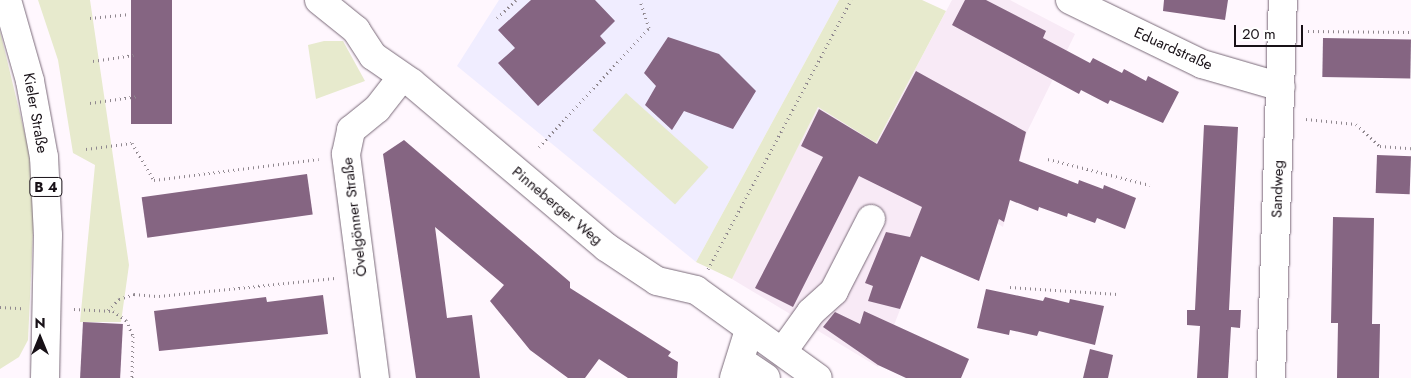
<!DOCTYPE html>
<meta charset="utf-8">
<style>
body{margin:0}
#map{position:relative;width:1411px;height:378px;overflow:hidden;background:#fff7fe;font-family:Jost,sans-serif}
div>[style]{position:absolute}
.built>*{inset:0;background:#f8eaf6}
.education>*{inset:0;background:#f0edff}
.green>*{inset:0;background:#e7eacd;transform-origin:0 0}
.building>*{inset:0;background:#856582;transform-origin:0 0}
.path>*{height:3px;margin-top:-1.5px;transform-origin:0;background:repeating-linear-gradient(90deg,#90888f 0 1px,transparent 0 5px)}
.roads{filter:drop-shadow(0 0 1px #7a6a79) drop-shadow(0 0 1px #7a6a79)}
.minor>*{height:28px;margin:-14px;padding:0 14px;transform-origin:14px;border-radius:14px;background:#fff}
.major>*{height:28px;margin:-14px;padding:0 14px;transform-origin:14px;border-radius:14px;background:#fff}
span{translate:-50% -50%;white-space:nowrap;text-align:center;line-height:1.15;-webkit-text-stroke:4px #fff;paint-order:stroke}
.shield-label span{padding:1px 4px;background:#fff;border:1px solid;border-radius:4px;-webkit-text-stroke-width:0}
.shield-label{font-size:14px;color:#181117;font-weight:700}
.street-label{font-size:15px;color:#181117}
.north{position:absolute;left:15px;top:313px;width:50px;height:50px;-webkit-text-stroke:4px #fff;paint-order:stroke;rotate:0deg;font-size:14px;font-weight:700;line-height:20px;text-align:center;color:#181117}
.north::after{content:'';display:block;margin:auto;width:18px;height:22px;background:#181117;clip-path:polygon(50% 0,100% 100%,50% 72%,0 100%)}
.scale{position:absolute;left:1234px;top:25px;width:69px;height:22px;box-sizing:border-box;border:2px solid #181117;border-top:0;padding-left:6px;font-size:15px;line-height:18px;white-space:nowrap;color:#181117;-webkit-text-stroke:4px #fff;paint-order:stroke}
</style>
<div id="map">
<div class="built">
<i style="clip-path:polygon(952px 0,1010px 0,1075px 34px,1027px 132px,1003px 227px,945px 192px,878px 367px,732px 279px,818px 107px,876px 143px)"></i>
</div>
<div class="education">
<i style="clip-path:polygon(499px 0,839px 0,696px 262px,457px 66px)"></i>
</div>
<div class="green">
<i style="clip-path:polygon(38px 0,90px 0,129px 265px,121px 322px,80px 322px,95px 165px,73px 153px,58px 60px)"></i>
<i style="clip-path:polygon(839px 0,922px 0,946px 11px,876px 143px,818px 107px,732px 279px,696px 262px)"></i>
<i style="clip-path:polygon(0 31px,29px 151px,34px 211px,28px 340px,19px 357px,0 369px)"></i>
<i style="clip-path:polygon(324px 41px,343px 41px,365px 81px,316px 99px,308px 45px)"></i>
<i style="left:626px;top:93px;width:111px;height:50px;rotate:42deg"></i>
</div>
<div class="building">
<i style="left:131px;top:0;width:41px;height:124px"></i>
<i style="clip-path:polygon(531px 0,595px 0,615px 21px,600px 36px,606px 43px,538px 106px,498px 63px,515px 48px,498px 30px)"></i>
<i style="clip-path:polygon(965px 0,986px 0,1046px 31px,1043px 38px,1090px 63px,1093px 58px,1122px 73px,1124px 69px,1146px 81px,1148px 76px,1179px 92px,1163px 123px,1110px 100px,1108px 104px,1081px 90px,1079px 94px,952px 25px)"></i>
<i style="clip-path:polygon(1164px 0,1228px 0,1225px 20px,1163px 11px)"></i>
<i style="clip-path:polygon(668px 37px,719px 54px,756px 91px,733px 129px,684px 111px,672px 130px,645px 105px,656px 86px,644px 73px)"></i>
<i style="left:1323px;top:38px;width:88px;height:39px;rotate:1deg"></i>
<i style="clip-path:polygon(916px 71px,1026px 132px,1019px 161px,1078px 184px,1079px 180px,1103px 189px,1104px 185px,1136px 198px,1125px 229px,1097px 218px,1095px 223px,1068px 213px,1067px 217px,1039px 207px,1038px 211px,1010px 200px,1004px 222px,999px 219px,979px 281px,921px 256px,900px 309px,868px 301px,873px 286px,865px 283px,886px 232px,910px 237px,922px 207px,859px 176px,793px 307px,755px 288px,823px 157px,801px 146px,819px 109px,877px 144px)"></i>
<i style="clip-path:polygon(1204px 125px,1238px 127px,1229px 310px,1241px 310px,1240px 328px,1231px 327px,1228px 378px,1197px 378px,1200px 326px,1187px 325px,1187px 310px,1195px 310px)"></i>
<i style="clip-path:polygon(404px 140px,570px 282px,570px 288px,671px 352px,668px 356px,678px 362px,677px 378px,628px 378px,599px 359px,585px 378px,568px 378px,530px 350px,490px 301px,504px 285px,435px 227px,447px 318px,472px 315px,480px 378px,416px 378px,383px 154px)"></i>
<i style="left:1377px;top:155px;width:34px;height:38px;rotate:2deg"></i>
<i style="left:307px;top:174px;width:41px;height:167px;rotate:82deg"></i>
<i style="clip-path:polygon(1333px 217px,1374px 218px,1372px 324px,1380px 324px,1379px 378px,1337px 378px,1338px 323px,1331px 323px)"></i>
<i style="clip-path:polygon(986px 289px,1043px 301px,1045px 297px,1069px 303px,1070px 299px,1104px 306px,1095px 345px,1039px 331px,1037px 336px,1010px 330px,1009px 335px,977px 328px)"></i>
<i style="clip-path:polygon(323px 295px,328px 334px,159px 351px,154px 311px,266px 297px,267px 302px)"></i>
<i style="clip-path:polygon(864px 311px,969px 359px,961px 378px,906px 378px,878px 365px,823px 327px,835px 312px,860px 324px)"></i>
<i style="left:83px;top:322px;width:40px;height:56px;rotate:3deg"></i>
<i style="clip-path:polygon(1090px 349px,1113px 355px,1108px 378px,1083px 378px)"></i>
</div>
<div class="path">
<i style="left:90px;top:18px;width:40px;rotate:-5.7deg"></i>
<i style="left:497px;top:18px;width:26px;rotate:-43deg"></i>
<i style="left:1308px;top:31px;width:103px;rotate:0.6deg"></i>
<i style="left:93px;top:61px;width:41px;rotate:-8.3deg"></i>
<i style="left:90px;top:103px;width:49px;rotate:-8.1deg"></i>
<i style="left:1306px;top:119px;width:50px;rotate:5.7deg"></i>
<i style="left:1356px;top:124px;width:33px;rotate:43deg"></i>
<i style="left:1380px;top:146px;width:31px;rotate:4deg"></i>
<i style="left:539px;top:147px;width:162px;rotate:-47.3deg"></i>
<i style="left:649px;top:28px;width:29px;rotate:-108deg"></i>
<i style="left:86px;top:149px;width:46px;rotate:-7.4deg"></i>
<i style="left:132px;top:143px;width:43px;rotate:59.3deg"></i>
<i style="left:154px;top:180px;width:166px;rotate:-7.3deg"></i>
<i style="left:1048px;top:159px;width:105px;rotate:14.3deg"></i>
<i style="left:708px;top:269px;width:305px;rotate:-62deg"></i>
<i style="left:1010px;top:287px;width:108px;rotate:3.7deg"></i>
<i style="left:0;top:307px;width:22px;rotate:3deg"></i>
<i style="left:74px;top:309px;width:39px;rotate:3deg"></i>
<i style="left:113px;top:311px;width:16px;rotate:35deg"></i>
<i style="left:126px;top:320px;width:17px;rotate:66deg"></i>
<i style="left:133px;top:336px;width:42px;rotate:91.4deg"></i>
<i style="left:108px;top:310px;width:16px;rotate:-45deg"></i>
<i style="left:119px;top:299px;width:16px;rotate:-18deg"></i>
<i style="left:134px;top:294px;width:25px;rotate:5deg"></i>
<i style="left:159px;top:296px;width:177px;rotate:-5.8deg"></i>
</div>
<div class="roads">
<div class="minor">
<i style="left:319px;top:0;width:48px;rotate:39deg"></i>
<i style="left:356px;top:30px;width:31px;rotate:57deg"></i>
<i style="left:373px;top:56px;width:47px;rotate:34.7deg"></i>
<i style="left:412px;top:83px;width:254px;rotate:40.2deg"></i>
<i style="left:606px;top:247px;width:61px;rotate:33.7deg"></i>
<i style="left:657px;top:281px;width:40px;rotate:13deg"></i>
<i style="left:696px;top:290px;width:150px;rotate:35.8deg"></i>
<i style="left:1070px;top:0;width:147px;rotate:25.9deg"></i>
<i style="left:1202px;top:64px;width:82px;rotate:16.2deg"></i>
<i style="left:783px;top:351px;width:48px;rotate:-54.3deg"></i>
<i style="left:811px;top:312px;width:31px;rotate:-42deg"></i>
<i style="left:834px;top:291px;width:81px;rotate:-62.8deg"></i>
<i style="left:741px;top:361px;width:30px;rotate:34deg"></i>
<i style="left:375px;top:378px;width:226px;rotate:-97.4deg"></i>
<i style="left:346px;top:154px;width:25px;rotate:-78deg"></i>
<i style="left:351px;top:130px;width:33px;rotate:-39deg"></i>
<i style="left:377px;top:109px;width:41px;rotate:-52deg"></i>
<i style="left:734px;top:378px;width:50px;rotate:-72.6deg"></i>
<i style="left:1271px;top:378px;width:378px;rotate:-88.2deg"></i>
</div>
<div class="major">
<i style="left:7px;top:0;width:84px;rotate:74.1deg"></i>
<i style="left:30px;top:81px;width:77px;rotate:79.6deg"></i>
<i style="left:44px;top:157px;width:78px;rotate:87.1deg"></i>
<i style="left:48px;top:235px;width:143px;rotate:91.2deg"></i>
</div>
</div>
<div class="shield-label">
<span style="left:46px;top:187px">B 4</span>
</div>
<div class="street-label">
<span style="left:1173px;top:49px;rotate:24deg">Eduardstraße</span>
<span style="left:35px;top:113px;rotate:80deg">Kieler Straße</span>
<span style="left:1278px;top:189px;rotate:-88deg">Sandweg</span>
<span style="left:557px;top:206px;rotate:40deg">Pinneberger Weg</span>
<span style="left:355px;top:217px;rotate:-97deg">Övelgönner Straße</span>
</div>
<div class="north">N</div>
<div class="scale">20 m</div>
</div>
